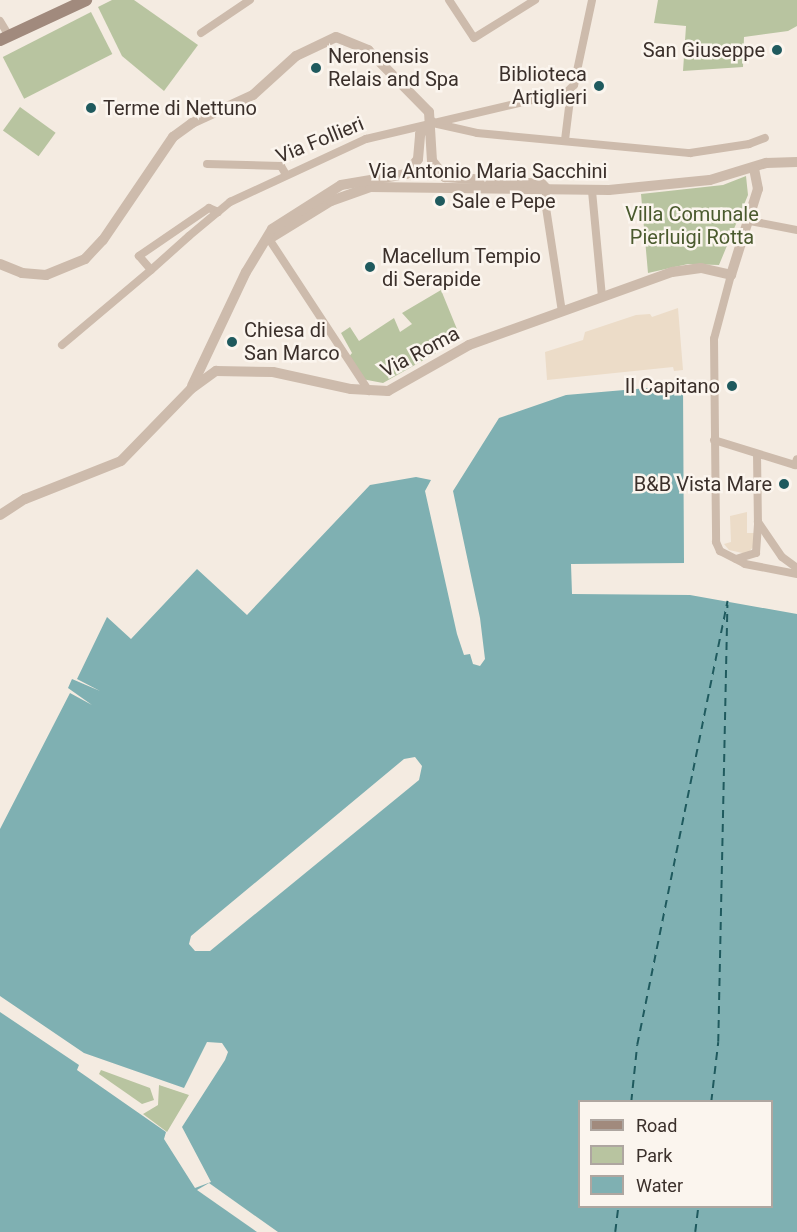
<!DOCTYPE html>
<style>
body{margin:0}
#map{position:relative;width:797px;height:1232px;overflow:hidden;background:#f4ebe1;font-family:Roboto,sans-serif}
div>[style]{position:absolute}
.green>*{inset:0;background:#b8c4a0;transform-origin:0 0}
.plaza>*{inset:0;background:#ecdcc8}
.water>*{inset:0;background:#7fb0b2}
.pier>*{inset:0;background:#f4ebe1}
.ferry>*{height:1.5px;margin-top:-0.75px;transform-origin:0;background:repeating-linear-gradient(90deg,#1f5a5e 0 8px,transparent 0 14px)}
.minor>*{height:8px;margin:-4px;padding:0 4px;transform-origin:4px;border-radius:4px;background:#cdbbac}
.tertiary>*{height:10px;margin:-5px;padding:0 5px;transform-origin:5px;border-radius:5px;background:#cdbbac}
.secondary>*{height:12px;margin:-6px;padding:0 6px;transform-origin:6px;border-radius:6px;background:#a18a7d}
.dots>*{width:16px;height:16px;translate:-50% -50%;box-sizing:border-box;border:3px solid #fbf5ee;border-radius:50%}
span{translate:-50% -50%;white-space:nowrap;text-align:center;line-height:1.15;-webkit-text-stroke:5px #fbf5ee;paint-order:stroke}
.poi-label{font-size:20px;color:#3b302b}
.right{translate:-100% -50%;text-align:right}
.left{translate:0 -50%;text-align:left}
.street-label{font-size:20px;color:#3b302b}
.park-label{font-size:20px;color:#4a5a2e}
.legend{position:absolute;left:578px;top:1100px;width:195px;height:108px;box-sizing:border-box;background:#fbf5ee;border:2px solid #aea6a0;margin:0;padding:8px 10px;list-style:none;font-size:18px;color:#3b302b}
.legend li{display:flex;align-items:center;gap:12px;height:30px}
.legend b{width:30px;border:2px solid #aea6a0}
</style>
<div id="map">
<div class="green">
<i style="clip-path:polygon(112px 0,134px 0,198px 45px,164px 91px,122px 56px,98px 7px)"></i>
<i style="clip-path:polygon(658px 0,797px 0,797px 26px,788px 31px,744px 37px,743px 67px,683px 71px,686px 26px,654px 23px)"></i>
<i style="left:91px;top:12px;width:47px;height:99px;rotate:63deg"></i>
<i style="left:20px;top:107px;width:44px;height:29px;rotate:36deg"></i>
<i style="clip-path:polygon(746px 176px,748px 195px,719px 265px,688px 264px,648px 273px,641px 194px,723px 185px)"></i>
<i style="clip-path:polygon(441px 290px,461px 339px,383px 383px,362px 379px,348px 358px,352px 353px,341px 333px,350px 327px,359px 341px,394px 318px,400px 332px,412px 324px,402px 313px)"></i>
<i style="clip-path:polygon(101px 1070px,150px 1088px,154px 1100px,142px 1104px,99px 1074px)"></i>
<i style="clip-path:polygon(159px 1085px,189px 1095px,167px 1132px,143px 1114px,158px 1105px)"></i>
</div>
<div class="plaza">
<i style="clip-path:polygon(678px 308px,683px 370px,674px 371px,673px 367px,547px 380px,545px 352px,583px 340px,585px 332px,636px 315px,650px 314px,652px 317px)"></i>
<i style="clip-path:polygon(747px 512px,747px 533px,755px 533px,754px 546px,747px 554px,729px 550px,724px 544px,731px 542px,730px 516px)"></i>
</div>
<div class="water">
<i style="clip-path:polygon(evenodd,683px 385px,684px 563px,571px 564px,572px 594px,690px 595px,797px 614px,797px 1232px,0 1232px,0 1012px,79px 1065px,77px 1070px,166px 1132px,164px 1139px,195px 1188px,211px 1182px,182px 1127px,225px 1060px,228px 1052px,222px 1043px,207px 1042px,184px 1088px,84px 1053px,0 996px,0 829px,70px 693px,92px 705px,68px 688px,72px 679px,100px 691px,77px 679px,107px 617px,131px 639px,197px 569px,247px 615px,370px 485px,416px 477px,431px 480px,425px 491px,457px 634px,464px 655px,470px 654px,473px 664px,480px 666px,485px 659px,480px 618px,453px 491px,499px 418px,566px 395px,683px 385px,415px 757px,422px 766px,419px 780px,210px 951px,195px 951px,189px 944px,191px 936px,404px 759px,415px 757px,683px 385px,580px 1102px,772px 1102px,772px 1206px,580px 1206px,580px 1102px)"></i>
</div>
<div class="pier">
<i style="clip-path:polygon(209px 1183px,278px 1232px,257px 1232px,197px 1190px)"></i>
</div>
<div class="ferry">
<i style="left:631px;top:1102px;width:57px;rotate:-84deg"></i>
<i style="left:637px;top:1045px;width:453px;rotate:-78.5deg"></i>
<i style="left:711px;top:1102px;width:60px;rotate:-83.3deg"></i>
<i style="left:718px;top:1042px;width:437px;rotate:-88.8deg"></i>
<i style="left:615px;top:1232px;width:26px;rotate:-83deg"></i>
<i style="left:695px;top:1232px;width:26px;rotate:-83deg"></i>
</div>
<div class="minor">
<i style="left:449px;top:0;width:45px;rotate:56.7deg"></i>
<i style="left:474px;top:38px;width:72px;rotate:-31.9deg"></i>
<i style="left:0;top:21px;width:17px;rotate:59deg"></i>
<i style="left:201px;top:33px;width:59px;rotate:-34deg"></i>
<i style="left:567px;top:92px;width:10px;rotate:-45deg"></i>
<i style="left:574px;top:85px;width:87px;rotate:-78deg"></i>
<i style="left:433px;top:123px;width:45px;rotate:12.8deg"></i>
<i style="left:477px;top:133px;width:214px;rotate:5.4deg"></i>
<i style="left:690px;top:153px;width:60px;rotate:-8.7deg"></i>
<i style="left:749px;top:144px;width:17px;rotate:-21deg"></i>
<i style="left:565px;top:140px;width:39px;rotate:-83deg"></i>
<i style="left:570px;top:101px;width:9px;rotate:-108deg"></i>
<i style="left:207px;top:164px;width:74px;rotate:1.5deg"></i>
<i style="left:281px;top:166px;width:8px;rotate:60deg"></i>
<i style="left:547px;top:189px;width:12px;rotate:99deg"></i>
<i style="left:545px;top:201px;width:112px;rotate:81.3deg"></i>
<i style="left:592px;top:191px;width:106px;rotate:84.6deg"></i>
<i style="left:218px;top:212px;width:10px;rotate:-156deg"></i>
<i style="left:209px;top:208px;width:85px;rotate:145.6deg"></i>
<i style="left:139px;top:256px;width:18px;rotate:49deg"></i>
<i style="left:151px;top:270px;width:51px;rotate:-41.8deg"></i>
<i style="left:189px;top:236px;width:38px;rotate:-40deg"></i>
<i style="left:218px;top:212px;width:16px;rotate:-40deg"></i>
<i style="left:230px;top:202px;width:150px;rotate:-24.9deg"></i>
<i style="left:366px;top:139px;width:206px;rotate:-13.2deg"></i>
<i style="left:750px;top:221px;width:48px;rotate:10.8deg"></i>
<i style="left:269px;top:239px;width:182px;rotate:56.7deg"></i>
<i style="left:731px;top:275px;width:66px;rotate:104.9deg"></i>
<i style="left:714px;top:339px;width:203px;rotate:89.4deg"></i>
<i style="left:716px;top:542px;width:10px;rotate:66deg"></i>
<i style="left:720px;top:551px;width:28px;rotate:27deg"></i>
<i style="left:745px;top:564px;width:53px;rotate:10.9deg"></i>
<i style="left:62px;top:345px;width:116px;rotate:-40.1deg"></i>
<i style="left:714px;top:440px;width:85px;rotate:17.2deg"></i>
<i style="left:795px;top:465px;width:6px;rotate:-72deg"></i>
<i style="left:757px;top:454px;width:68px;rotate:89.2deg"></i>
<i style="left:758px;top:522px;width:42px;rotate:55.6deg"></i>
<i style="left:782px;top:557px;width:19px;rotate:36deg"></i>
<i style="left:736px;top:559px;width:21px;rotate:-17deg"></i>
<i style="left:756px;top:553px;width:31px;rotate:-86deg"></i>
</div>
<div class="tertiary">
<i style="left:269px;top:239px;width:73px;rotate:-31.5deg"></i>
<i style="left:331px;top:201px;width:41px;rotate:-19.7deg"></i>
<i style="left:370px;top:187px;width:239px;rotate:0.7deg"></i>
<i style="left:609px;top:190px;width:101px;rotate:-5.7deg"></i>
<i style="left:710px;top:180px;width:59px;rotate:-16.9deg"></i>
<i style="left:766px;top:163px;width:31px;rotate:-2deg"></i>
<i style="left:0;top:264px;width:24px;rotate:22deg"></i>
<i style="left:22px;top:273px;width:24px;rotate:5deg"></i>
<i style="left:46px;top:275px;width:42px;rotate:-22.3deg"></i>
<i style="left:85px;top:259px;width:26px;rotate:-47deg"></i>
<i style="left:103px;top:240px;width:125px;rotate:-55.8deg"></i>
<i style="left:173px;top:137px;width:24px;rotate:-36deg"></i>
<i style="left:192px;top:123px;width:67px;rotate:-24.7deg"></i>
<i style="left:253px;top:95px;width:58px;rotate:-42.2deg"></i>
<i style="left:296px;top:56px;width:44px;rotate:-25.4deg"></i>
<i style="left:336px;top:37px;width:35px;rotate:22deg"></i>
<i style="left:368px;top:50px;width:87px;rotate:45.5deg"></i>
<i style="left:429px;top:112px;width:49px;rotate:86.5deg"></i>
<i style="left:432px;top:161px;width:21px;rotate:51deg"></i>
<i style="left:445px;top:177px;width:97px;rotate:4.1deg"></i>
<i style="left:542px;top:184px;width:7px;rotate:45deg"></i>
<i style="left:192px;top:386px;width:126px;rotate:-64.7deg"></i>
<i style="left:246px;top:272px;width:50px;rotate:-58.8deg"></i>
<i style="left:272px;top:229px;width:82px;rotate:-32.5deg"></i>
<i style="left:341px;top:185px;width:66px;rotate:-9.6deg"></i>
<i style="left:406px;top:174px;width:19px;rotate:-51deg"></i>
<i style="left:418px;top:159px;width:25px;rotate:-85deg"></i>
<i style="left:420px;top:134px;width:17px;rotate:-45deg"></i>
<i style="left:0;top:515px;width:30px;rotate:-33deg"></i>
<i style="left:25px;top:499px;width:103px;rotate:-21.6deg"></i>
<i style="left:121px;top:461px;width:100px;rotate:-45.8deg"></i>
<i style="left:191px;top:389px;width:31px;rotate:-36deg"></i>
<i style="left:216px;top:371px;width:57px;rotate:1deg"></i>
<i style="left:273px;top:372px;width:80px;rotate:12.3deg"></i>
<i style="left:351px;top:389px;width:37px;rotate:3deg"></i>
<i style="left:388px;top:391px;width:93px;rotate:-29.6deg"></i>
<i style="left:469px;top:345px;width:216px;rotate:-19.8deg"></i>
<i style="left:672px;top:272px;width:29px;rotate:-8deg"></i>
<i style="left:701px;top:268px;width:31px;rotate:13deg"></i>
<i style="left:731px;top:275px;width:90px;rotate:-72.6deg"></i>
<i style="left:758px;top:189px;width:20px;rotate:-101deg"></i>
</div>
<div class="secondary">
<i style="left:0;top:40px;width:95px;rotate:-24.9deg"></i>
</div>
<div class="dots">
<i style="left:777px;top:50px;background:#1f5a5e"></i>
<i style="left:316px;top:68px;background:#1f5a5e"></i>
<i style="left:599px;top:86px;background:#1f5a5e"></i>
<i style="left:91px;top:108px;background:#1f5a5e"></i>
<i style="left:440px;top:201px;background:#1f5a5e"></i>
<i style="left:370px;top:267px;background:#1f5a5e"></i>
<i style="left:232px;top:342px;background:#1f5a5e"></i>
<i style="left:732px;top:386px;background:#1f5a5e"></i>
<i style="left:784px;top:484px;background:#1f5a5e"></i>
</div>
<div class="poi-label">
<span class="right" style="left:765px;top:50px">San Giuseppe</span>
<span class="left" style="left:328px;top:68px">Neronensis<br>Relais and Spa</span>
<span class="right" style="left:587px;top:86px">Biblioteca<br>Artiglieri</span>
<span class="left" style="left:103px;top:108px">Terme di Nettuno</span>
<span class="left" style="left:452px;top:201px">Sale e Pepe</span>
<span class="left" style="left:382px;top:268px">Macellum Tempio<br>di Serapide</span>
<span class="left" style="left:244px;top:342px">Chiesa di<br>San Marco</span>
<span class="right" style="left:720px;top:386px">Il Capitano</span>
<span class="right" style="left:772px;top:484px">B&amp;B Vista Mare</span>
</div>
<div class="street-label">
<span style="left:320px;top:140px;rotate:-22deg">Via Follieri</span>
<span style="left:488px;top:171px">Via Antonio Maria Sacchini</span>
<span style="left:420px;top:352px;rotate:-28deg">Via Roma</span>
</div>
<div class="park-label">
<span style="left:692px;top:226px">Villa Comunale<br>Pierluigi Rotta</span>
</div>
<ul class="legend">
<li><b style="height:8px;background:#a18a7d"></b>Road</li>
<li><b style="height:16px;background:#b8c4a0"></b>Park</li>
<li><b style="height:16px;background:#7fb0b2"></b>Water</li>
</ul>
</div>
